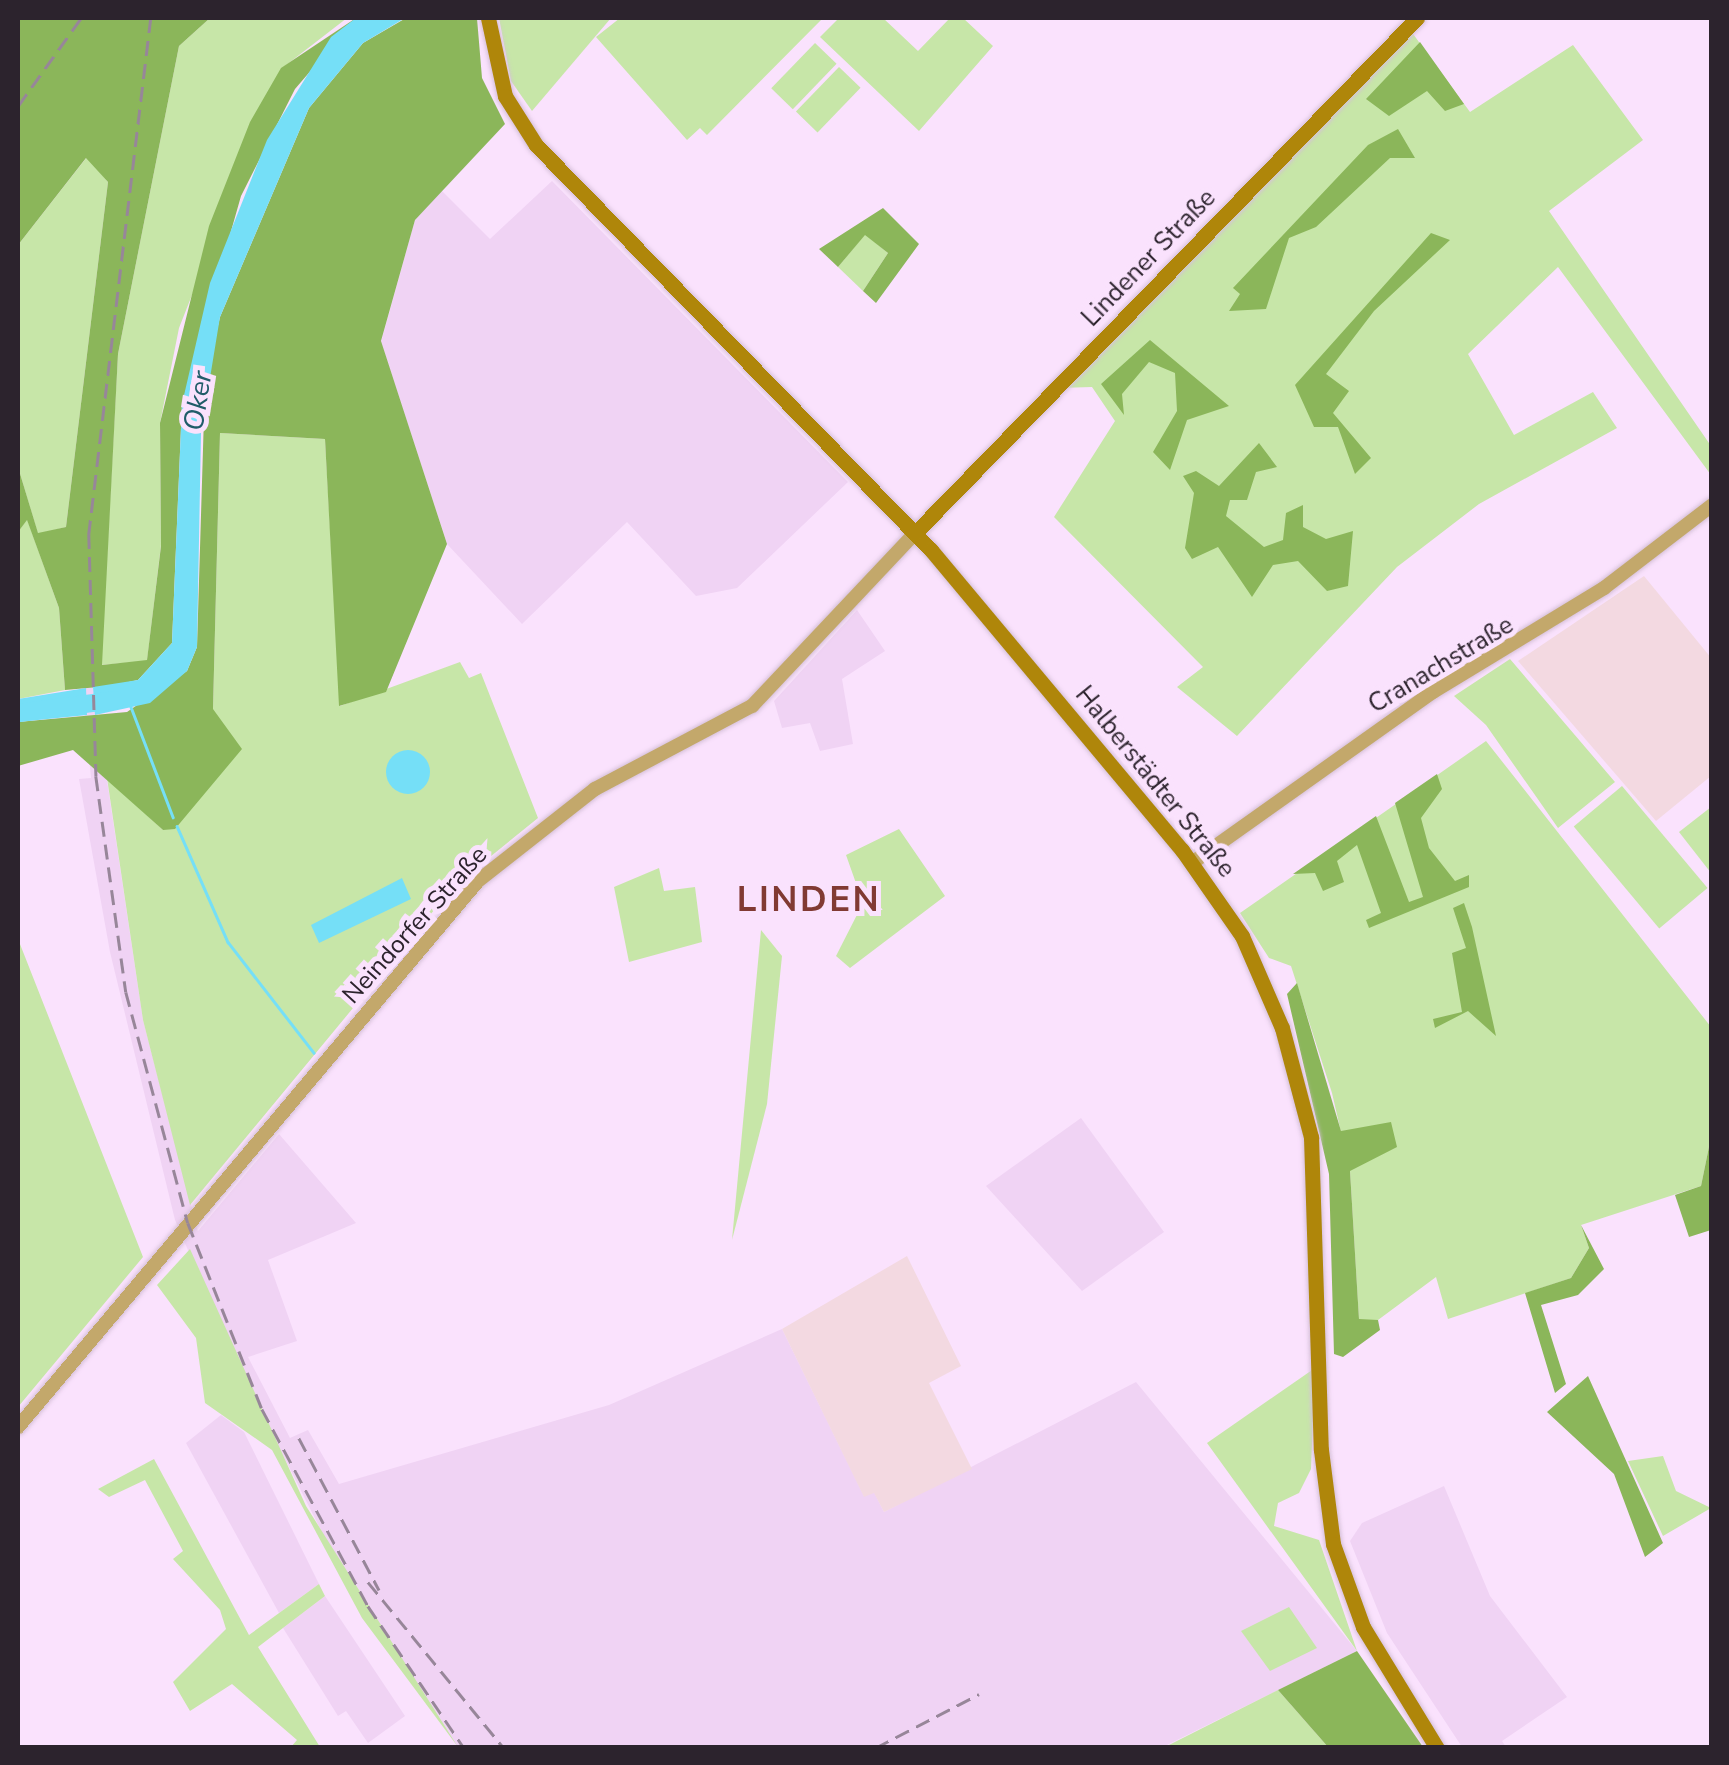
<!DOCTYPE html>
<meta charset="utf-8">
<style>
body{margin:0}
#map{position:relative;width:1729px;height:1765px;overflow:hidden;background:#fae2fd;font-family:"Nunito Sans",sans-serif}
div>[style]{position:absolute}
.built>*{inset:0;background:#f0d3f4}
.education>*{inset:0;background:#f3d9e1}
.green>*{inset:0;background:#c7e6a8;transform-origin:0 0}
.forest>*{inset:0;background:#8bb65a}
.water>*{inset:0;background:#75dff7}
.round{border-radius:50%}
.stream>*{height:2.5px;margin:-1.25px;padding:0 1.25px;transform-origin:1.25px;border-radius:1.25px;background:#75dff7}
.river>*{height:18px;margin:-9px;padding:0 9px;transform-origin:9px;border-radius:9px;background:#75dff7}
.roads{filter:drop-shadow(0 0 2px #d5c0d8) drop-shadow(0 0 2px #d5c0d8)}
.tertiary>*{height:14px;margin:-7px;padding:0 7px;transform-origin:7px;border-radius:7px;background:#c3a86b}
.secondary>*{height:15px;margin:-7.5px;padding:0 7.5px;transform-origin:7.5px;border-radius:7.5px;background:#af860a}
.rail>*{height:2.5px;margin-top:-1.25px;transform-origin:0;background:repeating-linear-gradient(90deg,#978699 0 15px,transparent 0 23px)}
span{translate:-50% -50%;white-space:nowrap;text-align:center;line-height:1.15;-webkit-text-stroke:10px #fae2fd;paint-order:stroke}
.street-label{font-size:25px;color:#2c232d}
.water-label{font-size:28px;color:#205c69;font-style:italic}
.district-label{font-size:35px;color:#813a33;font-weight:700;letter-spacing:2.5px}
.frame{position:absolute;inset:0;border:20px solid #2c232d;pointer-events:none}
</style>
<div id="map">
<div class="built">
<i style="clip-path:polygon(112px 179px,93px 687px,143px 1020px,198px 1231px,279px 1134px,356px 1223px,268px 1260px,297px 1341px,248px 1357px,290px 1438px,308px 1430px,339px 1484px,609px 1405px,782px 1329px,864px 1496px,874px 1492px,884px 1512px,1136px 1382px,1357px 1651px,1163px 1747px,458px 1747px,338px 1564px,238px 1366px,175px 1220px,110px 952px,79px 779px,91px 778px,66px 527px)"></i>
<i style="clip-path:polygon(552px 181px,848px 482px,737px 588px,696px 596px,627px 522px,522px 624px,447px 544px,381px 342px,415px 220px,440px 189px,490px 239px)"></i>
<i style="clip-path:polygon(857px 610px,885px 651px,842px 679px,853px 744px,820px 751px,810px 723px,782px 728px,774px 701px)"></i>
<i style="clip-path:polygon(1081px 1118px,1164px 1232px,1082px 1291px,986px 1186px)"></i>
<i style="clip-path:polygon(221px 1415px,244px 1432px,319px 1584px,279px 1613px,186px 1443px)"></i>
<i style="clip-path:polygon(1444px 1486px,1490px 1596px,1567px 1697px,1502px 1741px,1506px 1747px,1462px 1747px,1387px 1633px,1350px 1541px,1362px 1523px)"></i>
<i style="clip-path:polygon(325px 1596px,405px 1716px,368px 1743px,346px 1711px,338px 1716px,283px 1628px)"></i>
</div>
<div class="education">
<i style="clip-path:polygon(1644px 576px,1712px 659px,1711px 776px,1656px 821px,1518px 661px)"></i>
<i style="clip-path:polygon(907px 1256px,961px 1366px,929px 1383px,972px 1469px,884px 1512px,874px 1493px,864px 1497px,782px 1329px)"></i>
</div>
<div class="green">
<i style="clip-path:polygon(210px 18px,347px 18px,281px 69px,179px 328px,160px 423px,161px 545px,147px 661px,101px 665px,118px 354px,179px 46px)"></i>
<i style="clip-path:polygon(499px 18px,611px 18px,532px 111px,511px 81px)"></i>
<i style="clip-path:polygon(620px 18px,823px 18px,707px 135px,700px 128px,687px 140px,596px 37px)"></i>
<i style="clip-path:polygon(839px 18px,883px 18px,918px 51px,950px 18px,963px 18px,993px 46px,919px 131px,820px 37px)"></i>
<i style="clip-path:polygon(1408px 27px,1470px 112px,1573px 45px,1643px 140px,1549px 211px,1711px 446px,1711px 475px,1558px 267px,1468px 354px,1514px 435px,1593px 392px,1617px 428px,1479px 504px,1397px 567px,1237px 736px,1177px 687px,1203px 667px,1054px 517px,1115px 421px,1092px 387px,1058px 388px)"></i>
<i style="left:815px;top:43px;width:30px;height:63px;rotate:44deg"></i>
<i style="left:839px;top:67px;width:30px;height:62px;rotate:44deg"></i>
<i style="clip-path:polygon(87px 157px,108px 182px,66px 527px,38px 534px,18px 467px,18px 245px)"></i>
<i style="clip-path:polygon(865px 234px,888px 253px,863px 291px,838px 267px)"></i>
<i style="clip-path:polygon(220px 433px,325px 439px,340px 706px,460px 662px,469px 678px,481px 673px,538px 818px,454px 886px,190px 1205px,143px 1020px,107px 778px,163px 830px,213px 709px)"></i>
<i style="clip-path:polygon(27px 519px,59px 608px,65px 690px,18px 699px,18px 532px)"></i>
<i style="clip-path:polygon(1510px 659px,1615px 782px,1558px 828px,1486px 725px,1454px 696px)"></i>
<i style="clip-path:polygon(1486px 741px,1711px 1027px,1711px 1137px,1701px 1186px,1581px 1225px,1589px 1248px,1571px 1278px,1448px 1319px,1436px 1277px,1378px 1320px,1359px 1320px,1350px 1171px,1332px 1093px,1291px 966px,1269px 958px,1240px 913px)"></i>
<i style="left:1622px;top:786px;width:133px;height:63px;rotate:50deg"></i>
<i style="clip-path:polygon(1711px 807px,1711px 873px,1679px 832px)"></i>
<i style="clip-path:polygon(899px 829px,945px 896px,850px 968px,836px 956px,863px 903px,846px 855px)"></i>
<i style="clip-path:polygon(659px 868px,664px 891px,695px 887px,702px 942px,629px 962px,614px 887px)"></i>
<i style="clip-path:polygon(761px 930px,782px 956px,767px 1104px,732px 1240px)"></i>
<i style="clip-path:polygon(18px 939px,143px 1257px,18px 1407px,18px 938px)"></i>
<i style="clip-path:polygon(190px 1249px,306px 1506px,458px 1747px,362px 1618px,272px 1450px,205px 1403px,196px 1338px,157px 1285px)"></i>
<i style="clip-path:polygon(1315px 1368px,1311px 1469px,1299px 1493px,1278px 1503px,1274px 1526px,1319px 1540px,1357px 1651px,1207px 1443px)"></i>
<i style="clip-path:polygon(1663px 1456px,1676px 1491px,1711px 1508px,1663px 1536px,1628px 1461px)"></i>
<i style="clip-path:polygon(154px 1459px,249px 1635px,319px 1584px,325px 1596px,258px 1647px,320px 1747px,291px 1747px,297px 1740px,232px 1684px,190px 1711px,173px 1682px,226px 1629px,220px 1610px,173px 1559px,183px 1551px,145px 1480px,109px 1497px,98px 1489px)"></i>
<i style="clip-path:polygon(1289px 1607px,1317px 1648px,1270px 1671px,1241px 1631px)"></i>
<i style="clip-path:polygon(1278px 1690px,1328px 1747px,1163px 1748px)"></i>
</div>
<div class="forest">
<i style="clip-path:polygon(18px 18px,210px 18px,179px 46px,118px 354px,102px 665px,147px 660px,161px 546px,160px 423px,209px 226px,250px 122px,281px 68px,356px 18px,295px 89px,241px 196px,182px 404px,172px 643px,138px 680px,110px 686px,65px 690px,59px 608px,27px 520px,18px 532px,18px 467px,38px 533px,66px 527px,108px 182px,86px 158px,18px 245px)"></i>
<i style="clip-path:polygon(406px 18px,477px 18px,482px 78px,505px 124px,415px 220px,381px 341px,447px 544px,386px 692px,339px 706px,325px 439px,220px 433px,213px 709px,242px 749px,175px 829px,163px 830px,73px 750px,18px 766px,18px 722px,127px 712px,187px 671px,197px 647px,205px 383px,220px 317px,309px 108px,363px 43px)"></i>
<i style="clip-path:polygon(1420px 42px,1464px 104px,1445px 111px,1427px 91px,1389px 116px,1366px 99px)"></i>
<i style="clip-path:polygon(1398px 129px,1415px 158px,1390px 158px,1316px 227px,1289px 238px,1266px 309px,1229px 311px,1240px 294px,1233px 288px,1368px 145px)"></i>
<i style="clip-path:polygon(883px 208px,919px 244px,876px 303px,863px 291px,888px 253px,865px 235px,838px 267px,819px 249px)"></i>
<i style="clip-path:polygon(1431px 233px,1450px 240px,1374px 311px,1326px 374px,1349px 391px,1333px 413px,1371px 458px,1355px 474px,1338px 427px,1314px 427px,1295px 385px)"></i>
<i style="clip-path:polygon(1150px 340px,1229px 406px,1187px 420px,1170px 470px,1153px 452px,1177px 411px,1175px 373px,1149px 362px,1122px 394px,1124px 415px,1101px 384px)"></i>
<i style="clip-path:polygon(1259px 443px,1277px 467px,1256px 472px,1247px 500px,1230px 500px,1226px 516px,1264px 547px,1283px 540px,1286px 513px,1303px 505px,1303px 527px,1326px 539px,1353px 531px,1348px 586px,1327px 591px,1298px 561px,1273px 565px,1252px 597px,1218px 547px,1192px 559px,1185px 548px,1194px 493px,1183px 476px,1196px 471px,1219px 486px)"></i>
<i style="clip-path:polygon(1437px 774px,1442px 789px,1421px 818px,1429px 848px,1455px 881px,1469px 875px,1469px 887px,1369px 928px,1366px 920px,1381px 913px,1357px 845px,1337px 861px,1344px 882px,1323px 891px,1315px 873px,1293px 874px,1376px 816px,1409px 902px,1423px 897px,1395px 803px)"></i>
<i style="clip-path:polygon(1464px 903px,1472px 927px,1496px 1036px,1468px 1011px,1435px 1028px,1433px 1019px,1462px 1012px,1452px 953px,1466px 948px,1453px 908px)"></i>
<i style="clip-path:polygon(1297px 983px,1341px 1131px,1391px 1122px,1397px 1147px,1350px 1171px,1359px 1319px,1378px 1320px,1380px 1330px,1343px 1357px,1334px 1354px,1329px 1174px,1287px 994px)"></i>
<i style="clip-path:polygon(1711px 1137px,1711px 1230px,1689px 1237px,1675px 1195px,1701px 1186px)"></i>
<i style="clip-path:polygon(1581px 1225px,1604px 1269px,1578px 1295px,1541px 1305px,1566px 1384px,1555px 1393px,1525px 1293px,1571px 1278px,1589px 1248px)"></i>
<i style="clip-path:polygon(1588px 1376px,1663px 1543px,1645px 1557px,1614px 1474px,1547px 1412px)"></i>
<i style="clip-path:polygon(1357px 1651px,1423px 1747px,1328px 1747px,1278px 1690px)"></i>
</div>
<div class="water">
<i style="clip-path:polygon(356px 18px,405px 18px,363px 43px,309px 108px,220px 317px,201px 433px,197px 647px,187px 671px,150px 703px,95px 715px,93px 687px,138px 680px,172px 643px,182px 404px,210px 283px,267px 140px,331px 37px)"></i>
<i style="clip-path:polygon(86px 688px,87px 715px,18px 722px,18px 699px)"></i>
<i class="round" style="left:386px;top:750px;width:44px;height:44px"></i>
<i style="clip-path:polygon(402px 878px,411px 899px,319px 943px,311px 925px)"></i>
</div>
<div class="stream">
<i style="left:131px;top:707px;width:118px;rotate:69.1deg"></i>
<i style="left:177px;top:826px;width:127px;rotate:66.3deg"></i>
<i style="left:228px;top:942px;width:140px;rotate:52.2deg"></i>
</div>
<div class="river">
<i style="left:18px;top:713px;width:99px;rotate:-7.6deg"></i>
</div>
<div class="roads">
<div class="tertiary">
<i style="left:1192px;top:863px;width:296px;rotate:-35.4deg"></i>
<i style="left:1433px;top:692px;width:200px;rotate:-31.3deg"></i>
<i style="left:1604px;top:588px;width:136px;rotate:-37.5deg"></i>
<i style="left:18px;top:1427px;width:714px;rotate:-49.89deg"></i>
<i style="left:478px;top:881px;width:149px;rotate:-38.2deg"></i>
<i style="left:595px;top:789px;width:178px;rotate:-27.9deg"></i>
<i style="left:752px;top:706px;width:238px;rotate:-46.7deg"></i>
</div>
<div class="secondary">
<i style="left:488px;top:18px;width:80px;rotate:77.7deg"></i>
<i style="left:505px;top:96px;width:58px;rotate:57.7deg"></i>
<i style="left:536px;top:145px;width:566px;rotate:45.72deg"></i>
<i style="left:931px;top:550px;width:391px;rotate:50.1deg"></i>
<i style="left:1182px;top:850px;width:105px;rotate:55.1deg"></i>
<i style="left:1242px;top:936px;width:100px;rotate:66.5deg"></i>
<i style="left:1282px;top:1028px;width:113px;rotate:75.1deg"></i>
<i style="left:1311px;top:1137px;width:313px;rotate:88.2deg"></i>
<i style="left:1321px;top:1450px;width:95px;rotate:82.7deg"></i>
<i style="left:1333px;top:1544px;width:88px;rotate:70.1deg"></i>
<i style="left:1363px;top:1627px;width:142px;rotate:58.6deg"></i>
<i style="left:915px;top:533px;width:719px;rotate:-45.73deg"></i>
</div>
</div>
<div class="rail">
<i style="left:151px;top:18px;width:520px;rotate:96.85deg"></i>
<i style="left:89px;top:534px;width:242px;rotate:88.3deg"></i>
<i style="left:96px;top:776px;width:218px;rotate:82.1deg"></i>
<i style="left:126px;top:992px;width:239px;rotate:75deg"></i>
<i style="left:188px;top:1223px;width:200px;rotate:68.3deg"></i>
<i style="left:262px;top:1409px;width:224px;rotate:61.7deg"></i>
<i style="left:368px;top:1606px;width:171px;rotate:55.9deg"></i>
<i style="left:18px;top:106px;width:108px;rotate:-54.4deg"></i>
<i style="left:299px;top:1438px;width:172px;rotate:62.2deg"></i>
<i style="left:368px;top:1582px;width:215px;rotate:50.7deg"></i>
<i style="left:875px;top:1748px;width:117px;rotate:-27.4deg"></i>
</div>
<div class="street-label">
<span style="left:1149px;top:258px;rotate:-46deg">Lindener Straße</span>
<span style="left:1441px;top:665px;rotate:-31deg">Cranachstraße</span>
<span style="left:1155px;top:782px;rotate:51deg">Halberstädter Straße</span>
<span style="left:415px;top:925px;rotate:-48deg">Neindorfer Straße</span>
</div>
<div class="water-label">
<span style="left:198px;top:401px;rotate:-81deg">Oker</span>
</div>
<div class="district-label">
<span style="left:809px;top:900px">LINDEN</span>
</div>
<div class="frame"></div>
</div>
